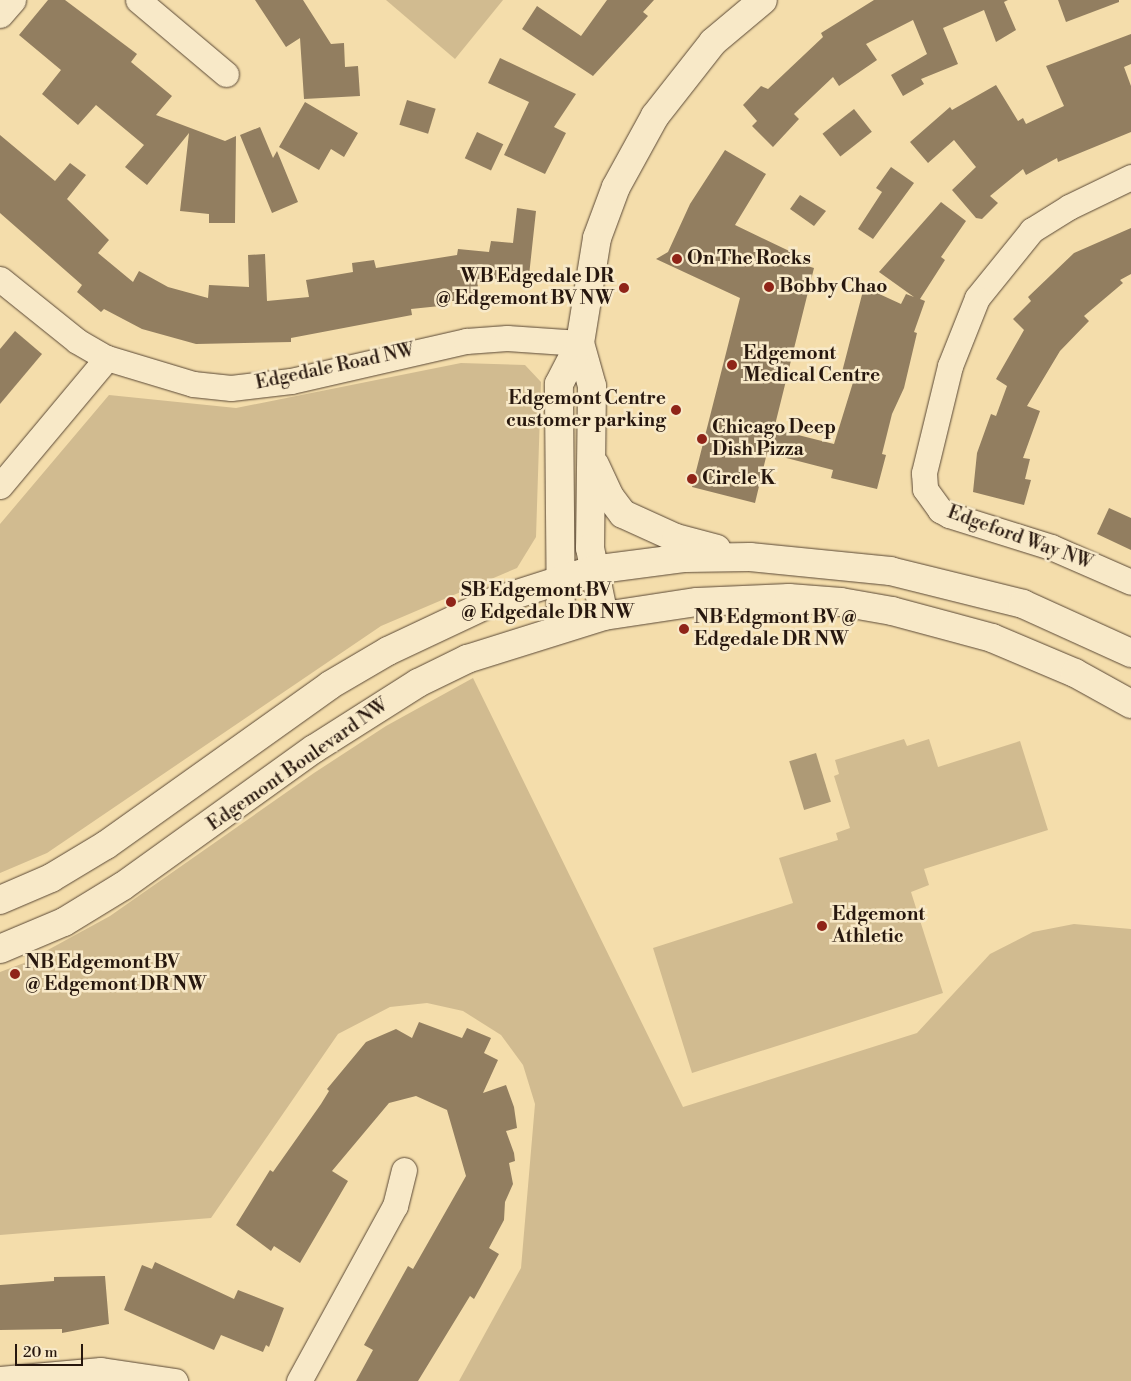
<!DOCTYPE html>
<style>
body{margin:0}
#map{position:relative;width:1131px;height:1381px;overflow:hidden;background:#f4ddab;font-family:"Libre Bodoni",serif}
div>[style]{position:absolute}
.green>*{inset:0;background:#d1bb90}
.water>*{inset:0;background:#ae9a76;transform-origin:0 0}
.building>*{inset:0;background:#927e60;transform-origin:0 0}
.roads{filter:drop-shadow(0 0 1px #5a4835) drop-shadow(0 0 1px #5a4835)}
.street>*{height:25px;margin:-12.5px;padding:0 12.5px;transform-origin:12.5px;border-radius:12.5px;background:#f8e9c8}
.secondary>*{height:28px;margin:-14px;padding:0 14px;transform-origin:14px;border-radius:14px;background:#f8e9c8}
.dots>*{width:14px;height:14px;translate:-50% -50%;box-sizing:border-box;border:2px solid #f8e9c8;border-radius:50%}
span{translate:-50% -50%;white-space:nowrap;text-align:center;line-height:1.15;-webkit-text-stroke:5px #f8e9c8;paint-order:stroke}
.poi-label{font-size:19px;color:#27170e;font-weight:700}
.left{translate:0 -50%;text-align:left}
.right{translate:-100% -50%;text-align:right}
.street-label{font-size:19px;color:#27170e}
.scale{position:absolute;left:15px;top:1344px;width:68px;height:22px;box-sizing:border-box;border:2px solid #27170e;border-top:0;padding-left:6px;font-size:15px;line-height:18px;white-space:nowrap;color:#27170e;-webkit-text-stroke:4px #f8e9c8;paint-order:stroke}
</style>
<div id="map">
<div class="green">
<i style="clip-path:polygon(386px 0,503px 0,455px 59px)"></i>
<i style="clip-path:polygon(461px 363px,525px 365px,541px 382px,536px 537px,517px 568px,381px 626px,47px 853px,0 873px,0 524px,109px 395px,236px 408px)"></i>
<i style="clip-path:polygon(473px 678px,683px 1107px,917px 1033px,990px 954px,1033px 932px,1074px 924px,1131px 929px,1131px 1381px,459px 1381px,521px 1268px,535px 1104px,523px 1065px,501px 1035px,463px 1011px,427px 1003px,390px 1007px,338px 1034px,211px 1218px,0 1235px,0 972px,24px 963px,110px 916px,314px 773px,386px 726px)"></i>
<i style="clip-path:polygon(904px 739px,907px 746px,929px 739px,938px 767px,1020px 741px,1048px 830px,924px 869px,929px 885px,911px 892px,943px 993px,692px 1073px,653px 948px,793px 903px,779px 858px,838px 840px,836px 833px,850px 828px,834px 776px,839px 774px,835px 760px)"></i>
</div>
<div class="water">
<i style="left:816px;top:753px;width:51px;height:28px;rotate:73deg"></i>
</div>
<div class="building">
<i style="clip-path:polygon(48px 0,65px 0,137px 54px,131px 62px,172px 96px,156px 115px,225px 141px,236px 136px,235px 223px,209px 223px,209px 214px,180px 211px,189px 133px,147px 185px,125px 167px,144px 145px,96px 105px,78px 125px,42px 94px,61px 70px,19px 35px)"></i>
<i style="clip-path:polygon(255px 0,303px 0,331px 44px,344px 43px,345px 67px,358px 66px,360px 96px,304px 99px,300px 38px,286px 47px)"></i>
<i style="clip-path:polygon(607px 0,654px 0,643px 12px,648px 16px,593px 76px,522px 29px,537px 6px,581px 36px)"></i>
<i style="clip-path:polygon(874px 0,1008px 0,1004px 2px,1016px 30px,996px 42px,984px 10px,943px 28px,958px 64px,921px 79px,924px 84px,903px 96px,891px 75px,927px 54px,913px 20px,866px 44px,877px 60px,839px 86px,833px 77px,794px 114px,799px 119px,773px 147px,752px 126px,757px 121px,743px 105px,761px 86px,768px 89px,823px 37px,821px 33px)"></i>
<i style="clip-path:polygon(1058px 0,1119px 0,1119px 2px,1066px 22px)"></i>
<i style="clip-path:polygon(1131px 34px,1131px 64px,1124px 67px,1131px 86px,1131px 132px,1058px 162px,1057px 158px,1026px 175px,1023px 169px,990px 196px,998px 203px,982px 219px,976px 218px,952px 190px,976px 167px,954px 140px,928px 163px,910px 142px,950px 107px,952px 110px,996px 85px,1018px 121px,1023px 118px,1026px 124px,1064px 106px,1046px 66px)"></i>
<i style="clip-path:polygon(500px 58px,576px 94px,554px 127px,566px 133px,545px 174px,504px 155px,529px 102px,488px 83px)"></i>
<i style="left:407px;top:100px;width:30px;height:26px;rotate:17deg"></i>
<i style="clip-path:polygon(305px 102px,358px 133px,344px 157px,331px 149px,319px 170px,279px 147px)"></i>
<i style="left:854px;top:109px;width:29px;height:40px;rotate:52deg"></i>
<i style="clip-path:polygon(260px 127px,273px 158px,277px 151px,298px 202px,272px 213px,240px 135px)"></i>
<i style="left:477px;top:132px;width:29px;height:29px;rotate:25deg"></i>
<i style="clip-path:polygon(0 135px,55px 181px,70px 163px,86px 175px,67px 199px,109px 240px,98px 253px,133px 282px,139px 271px,168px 287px,208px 298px,209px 285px,249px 287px,248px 255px,265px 254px,267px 301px,309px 297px,306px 280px,353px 272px,352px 263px,374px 260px,376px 268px,457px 255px,458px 249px,489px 252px,491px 241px,513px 243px,517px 208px,536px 211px,528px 285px,478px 279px,477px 303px,440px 300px,440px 306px,411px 309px,412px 315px,291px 338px,291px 342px,196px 344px,142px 329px,104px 309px,101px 312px,77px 292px,82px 285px,0 213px)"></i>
<i style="clip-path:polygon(725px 150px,766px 174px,735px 225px,806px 259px,804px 265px,814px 268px,774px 429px,834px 444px,855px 376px,842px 372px,864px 287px,901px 304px,906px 294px,914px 297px,879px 272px,941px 202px,966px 221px,941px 257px,945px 260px,920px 299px,925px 301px,914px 332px,917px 333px,904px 388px,892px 414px,882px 454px,886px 455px,877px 489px,831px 478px,833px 470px,767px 453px,755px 503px,692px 487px,740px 298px,656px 259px,668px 252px,690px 204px)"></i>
<i style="clip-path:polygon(891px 167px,914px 183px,873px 239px,858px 229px,882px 192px,876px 188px)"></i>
<i style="clip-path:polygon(800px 195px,826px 211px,814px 226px,790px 209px)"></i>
<i style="clip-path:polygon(1131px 228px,1131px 274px,1120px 280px,1123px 283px,1084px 316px,1089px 321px,1060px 351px,1027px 406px,1040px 411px,1023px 458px,1030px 459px,1025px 479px,1031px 480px,1024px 505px,973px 492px,977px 453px,991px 414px,996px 416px,1007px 386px,996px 379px,1024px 330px,1013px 319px,1031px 301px,1028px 297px,1074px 253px)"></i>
<i style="clip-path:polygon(15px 331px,42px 354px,0 404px,0 349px)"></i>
<i style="clip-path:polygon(1109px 508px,1131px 518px,1131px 550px,1097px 534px)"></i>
<i style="clip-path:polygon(419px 1022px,462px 1038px,467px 1028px,491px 1038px,484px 1053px,498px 1060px,483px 1093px,506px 1085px,514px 1107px,517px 1128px,506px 1131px,514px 1153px,515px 1161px,509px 1163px,513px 1184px,505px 1202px,504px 1220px,489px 1248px,499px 1254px,474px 1299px,470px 1296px,418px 1381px,356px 1381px,373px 1350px,364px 1345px,408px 1266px,413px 1269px,466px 1176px,447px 1110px,416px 1096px,389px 1103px,332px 1171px,348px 1181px,300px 1263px,274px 1246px,271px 1251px,236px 1225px,270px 1170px,273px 1172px,321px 1104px,329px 1091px,327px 1089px,366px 1042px,396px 1029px,412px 1038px)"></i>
<i style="clip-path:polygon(155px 1262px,234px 1299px,238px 1290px,284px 1308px,269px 1347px,266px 1345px,263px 1352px,221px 1335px,214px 1350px,124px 1310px,142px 1265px,152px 1269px)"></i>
<i style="clip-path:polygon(105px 1276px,109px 1324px,62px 1333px,62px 1329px,0 1330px,0 1285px,54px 1281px,54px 1277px)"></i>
</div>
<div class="roads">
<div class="street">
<i style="left:138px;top:0;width:115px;rotate:40.1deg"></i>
<i style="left:0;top:15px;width:20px;rotate:-49deg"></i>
<i style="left:1131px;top:177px;width:69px;rotate:154.2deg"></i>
<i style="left:1069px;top:207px;width:44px;rotate:148.1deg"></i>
<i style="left:1032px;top:230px;width:87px;rotate:129deg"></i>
<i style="left:977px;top:298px;width:73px;rotate:111.7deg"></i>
<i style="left:950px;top:366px;width:110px;rotate:103.7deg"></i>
<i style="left:924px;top:473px;width:16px;rotate:86deg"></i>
<i style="left:925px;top:489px;width:26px;rotate:54deg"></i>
<i style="left:940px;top:510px;width:10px;rotate:29deg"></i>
<i style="left:949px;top:515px;width:107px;rotate:17.4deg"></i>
<i style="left:1051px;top:547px;width:87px;rotate:23.6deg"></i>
<i style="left:0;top:279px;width:99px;rotate:38.8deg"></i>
<i style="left:77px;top:341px;width:34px;rotate:30deg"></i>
<i style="left:107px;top:358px;width:90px;rotate:16.8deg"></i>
<i style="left:193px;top:384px;width:38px;rotate:6deg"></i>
<i style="left:231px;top:388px;width:60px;rotate:-6.7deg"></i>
<i style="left:291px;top:381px;width:180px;rotate:-12.9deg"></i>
<i style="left:466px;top:341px;width:41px;rotate:-4.2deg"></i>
<i style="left:507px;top:338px;width:73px;rotate:3.9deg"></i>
<i style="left:0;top:486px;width:167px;rotate:-50.1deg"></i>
<i style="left:0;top:1379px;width:101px;rotate:-5.1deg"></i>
<i style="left:101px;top:1370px;width:75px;rotate:8.5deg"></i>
<i style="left:299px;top:1381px;width:200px;rotate:-61.3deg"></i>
<i style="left:395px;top:1206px;width:37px;rotate:-76deg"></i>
</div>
<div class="secondary">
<i style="left:580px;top:343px;width:45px;rotate:74.4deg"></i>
<i style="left:592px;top:386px;width:162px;rotate:90.7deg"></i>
<i style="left:590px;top:548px;width:69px;rotate:78.4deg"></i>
<i style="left:595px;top:465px;width:35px;rotate:65deg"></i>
<i style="left:610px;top:497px;width:21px;rotate:53deg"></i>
<i style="left:623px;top:514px;width:58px;rotate:24.4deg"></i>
<i style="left:676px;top:538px;width:42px;rotate:15deg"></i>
<i style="left:561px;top:627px;width:243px;rotate:-90.5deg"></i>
<i style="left:559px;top:384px;width:46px;rotate:-62.9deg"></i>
<i style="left:580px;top:343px;width:106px;rotate:-80.8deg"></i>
<i style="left:597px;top:238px;width:54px;rotate:-69.6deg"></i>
<i style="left:616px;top:187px;width:81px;rotate:-61.2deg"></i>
<i style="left:655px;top:116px;width:94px;rotate:-51.9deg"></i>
<i style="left:713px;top:42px;width:65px;rotate:-40deg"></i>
<i style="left:0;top:900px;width:56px;rotate:-23.3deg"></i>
<i style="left:51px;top:878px;width:64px;rotate:-31deg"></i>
<i style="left:106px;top:845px;width:275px;rotate:-35.5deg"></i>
<i style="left:330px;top:685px;width:67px;rotate:-30.4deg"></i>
<i style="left:388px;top:651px;width:115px;rotate:-25.2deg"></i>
<i style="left:492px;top:602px;width:105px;rotate:-17.7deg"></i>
<i style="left:592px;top:570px;width:94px;rotate:-7.4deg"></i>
<i style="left:685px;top:558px;width:65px;rotate:-0.9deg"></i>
<i style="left:750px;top:557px;width:141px;rotate:5.7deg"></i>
<i style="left:890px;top:571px;width:137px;rotate:13.9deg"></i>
<i style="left:1023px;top:604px;width:119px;rotate:24.4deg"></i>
<i style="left:0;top:949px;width:69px;rotate:-22.9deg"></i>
<i style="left:64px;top:922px;width:69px;rotate:-31.4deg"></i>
<i style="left:123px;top:886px;width:235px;rotate:-35.7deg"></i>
<i style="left:314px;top:749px;width:123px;rotate:-32.4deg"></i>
<i style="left:418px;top:683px;width:55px;rotate:-26.1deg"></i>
<i style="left:467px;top:659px;width:144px;rotate:-17.4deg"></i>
<i style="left:604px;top:616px;width:94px;rotate:-8.6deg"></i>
<i style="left:697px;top:602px;width:92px;rotate:-2.5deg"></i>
<i style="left:789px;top:598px;width:52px;rotate:4.4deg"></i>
<i style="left:841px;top:602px;width:52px;rotate:10deg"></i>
<i style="left:892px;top:611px;width:104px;rotate:15.1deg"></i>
<i style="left:992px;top:638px;width:90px;rotate:22.9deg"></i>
<i style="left:1075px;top:673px;width:64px;rotate:29deg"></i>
</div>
</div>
<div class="dots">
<i style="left:677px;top:259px;background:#8f2418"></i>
<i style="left:769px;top:287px;background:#8f2418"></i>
<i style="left:624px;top:288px;background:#8f2418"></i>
<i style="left:732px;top:365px;background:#8f2418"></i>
<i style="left:676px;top:410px;background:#8f2418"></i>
<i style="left:702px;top:439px;background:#8f2418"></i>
<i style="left:692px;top:479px;background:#8f2418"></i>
<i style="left:451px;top:602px;background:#8f2418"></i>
<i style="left:684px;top:629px;background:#8f2418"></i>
<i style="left:822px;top:926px;background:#8f2418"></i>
<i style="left:15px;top:974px;background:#8f2418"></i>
</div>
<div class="poi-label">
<span class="left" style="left:687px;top:259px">On The Rocks</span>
<span class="right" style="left:614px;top:288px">WB Edgedale DR<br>@ Edgemont BV NW</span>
<span class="left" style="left:779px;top:287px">Bobby Chao</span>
<span class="left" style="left:743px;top:365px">Edgemont<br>Medical Centre</span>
<span class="right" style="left:666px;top:410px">Edgemont Centre<br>customer parking</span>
<span class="left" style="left:712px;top:439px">Chicago Deep<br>Dish Pizza</span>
<span class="left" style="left:702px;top:479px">Circle K</span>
<span class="left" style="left:461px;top:602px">SB Edgemont BV<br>@ Edgedale DR NW</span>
<span class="left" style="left:694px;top:629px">NB Edgmont BV @<br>Edgedale DR NW</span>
<span class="left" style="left:832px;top:926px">Edgemont<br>Athletic</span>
<span class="left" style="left:25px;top:974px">NB Edgemont BV<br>@ Edgemont DR NW</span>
</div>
<div class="street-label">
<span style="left:335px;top:367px;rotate:-12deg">Edgedale Road NW</span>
<span style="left:1020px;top:538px;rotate:20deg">Edgeford Way NW</span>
<span style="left:298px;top:765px;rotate:-35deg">Edgemont Boulevard NW</span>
</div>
<div class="scale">20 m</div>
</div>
